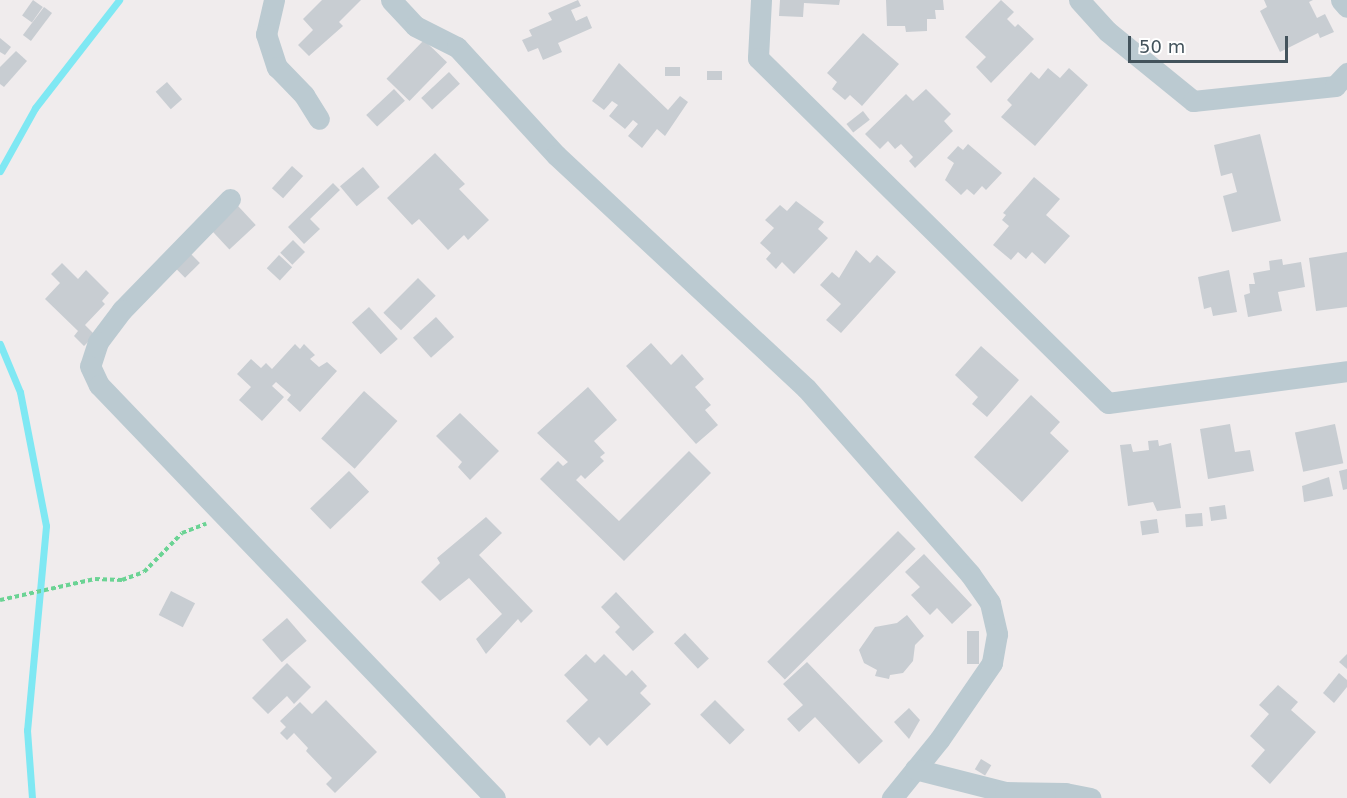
<!DOCTYPE html>
<style>
body{margin:0}
#map{position:relative;width:1347px;height:798px;overflow:hidden;background:#f0eced;font-family:"DejaVu Sans",sans-serif}
div>[style]{position:absolute}
.stream>*{height:7px;margin:-3.5px;padding:0 3.5px;transform-origin:3.5px;border-radius:3.5px;background:#7fe8f3}
.building>*{inset:0;background:#c8cdd2;transform-origin:0 0}
.path>*{height:4px;margin-top:-2px;transform-origin:0;background:repeating-linear-gradient(90deg,#6bd394 0 4.5px,transparent 0 7.5px)}
.minor>*{height:21px;margin:-10.5px;padding:0 10.5px;transform-origin:10.5px;border-radius:10.5px;background:#bbcad1}
span{translate:-50% -50%;white-space:nowrap;text-align:center;line-height:1.15;-webkit-text-stroke:5px #fff;paint-order:stroke}
.scale{position:absolute;left:1128px;top:36px;width:160px;height:27px;box-sizing:border-box;border:3px solid #43535c;border-top:0;padding-left:8px;font-size:18px;line-height:21px;white-space:nowrap;color:#43535c;-webkit-text-stroke:4px #fff;paint-order:stroke}
</style>
<div id="map">
<div class="stream">
<i style="left:0;top:171px;width:72px;rotate:-60.9deg"></i>
<i style="left:35px;top:108px;width:137px;rotate:-52.1deg"></i>
<i style="left:0;top:344px;width:52px;rotate:67.4deg"></i>
<i style="left:20px;top:392px;width:136px;rotate:79deg"></i>
<i style="left:46px;top:526px;width:205px;rotate:95.3deg"></i>
<i style="left:27px;top:730px;width:68px;rotate:85.8deg"></i>
</div>
<div class="building">
<i style="left:33px;top:0;width:12px;height:19px;rotate:35deg"></i>
<i style="clip-path:polygon(322px 0,361px 0,339px 22px,343px 26px,309px 56px,298px 45px,313px 30px,303px 19px)"></i>
<i style="clip-path:polygon(578px 0,581px 6px,571px 10px,576px 21px,587px 16px,592px 28px,558px 43px,562px 52px,543px 60px,538px 48px,528px 52px,522px 40px,532px 36px,529px 30px,552px 20px,548px 13px)"></i>
<i style="clip-path:polygon(780px 0,840px 0,839px 5px,804px 3px,803px 17px,779px 16px)"></i>
<i style="clip-path:polygon(886px 0,943px 0,944px 10px,935px 10px,936px 19px,927px 19px,927px 31px,906px 32px,905px 26px,887px 26px)"></i>
<i style="clip-path:polygon(1001px 0,1014px 12px,1007px 19px,1015px 27px,1018px 24px,1034px 39px,991px 83px,976px 67px,986px 57px,965px 37px)"></i>
<i style="clip-path:polygon(1264px 0,1313px 0,1309px 2px,1317px 18px,1325px 14px,1334px 32px,1320px 38px,1318px 33px,1280px 52px,1260px 11px,1267px 7px)"></i>
<i style="left:44px;top:7px;width:10px;height:35px;rotate:37deg"></i>
<i style="clip-path:polygon(863px 33px,899px 64px,862px 106px,850px 95px,845px 100px,832px 89px,837px 82px,827px 73px)"></i>
<i style="clip-path:polygon(0 38px,11px 47px,5px 55px,0 52px)"></i>
<i style="left:424px;top:40px;width:32px;height:54px;rotate:44deg"></i>
<i style="clip-path:polygon(16px 51px,27px 61px,4px 87px,0 84px,0 67px)"></i>
<i style="clip-path:polygon(619px 63px,668px 110px,680px 96px,688px 102px,665px 136px,657px 129px,642px 148px,628px 136px,638px 124px,633px 120px,625px 129px,609px 116px,618px 105px,612px 101px,604px 110px,592px 101px)"></i>
<i style="left:665px;top:67px;width:15px;height:9px"></i>
<i style="clip-path:polygon(1048px 68px,1060px 78px,1069px 68px,1088px 85px,1035px 146px,1001px 117px,1012px 105px,1007px 100px,1031px 72px,1039px 79px)"></i>
<i style="left:707px;top:71px;width:15px;height:9px"></i>
<i style="left:449px;top:72px;width:16px;height:38px;rotate:47deg"></i>
<i style="left:167px;top:82px;width:23px;height:15px;rotate:49deg"></i>
<i style="left:394px;top:89px;width:16px;height:38px;rotate:47deg"></i>
<i style="clip-path:polygon(926px 89px,951px 114px,944px 121px,953px 131px,915px 168px,909px 161px,913px 157px,901px 144px,895px 149px,888px 141px,880px 149px,865px 134px,906px 94px,913px 101px)"></i>
<i style="left:863px;top:111px;width:11px;height:21px;rotate:52deg"></i>
<i style="clip-path:polygon(1260px 134px,1281px 221px,1232px 232px,1223px 196px,1237px 192px,1232px 173px,1221px 176px,1214px 145px)"></i>
<i style="clip-path:polygon(968px 144px,1002px 173px,986px 190px,982px 186px,974px 195px,967px 189px,961px 195px,945px 180px,954px 163px,947px 158px,958px 146px,963px 150px)"></i>
<i style="clip-path:polygon(435px 153px,465px 184px,459px 189px,489px 220px,468px 240px,464px 235px,448px 250px,419px 219px,412px 225px,387px 198px)"></i>
<i style="left:292px;top:166px;width:15px;height:30px;rotate:42deg"></i>
<i style="left:363px;top:167px;width:26px;height:30px;rotate:50deg"></i>
<i style="clip-path:polygon(1034px 177px,1060px 199px,1046px 215px,1070px 236px,1045px 264px,1032px 252px,1026px 259px,1018px 252px,1011px 260px,993px 245px,1009px 226px,1002px 220px,1006px 215px,1003px 213px)"></i>
<i style="clip-path:polygon(333px 183px,340px 190px,310px 219px,320px 229px,304px 244px,288px 227px)"></i>
<i style="clip-path:polygon(796px 201px,824px 222px,818px 229px,828px 238px,794px 274px,782px 262px,776px 269px,766px 259px,771px 253px,760px 243px,774px 228px,765px 220px,780px 205px,787px 211px)"></i>
<i style="left:238px;top:206px;width:26px;height:36px;rotate:47deg"></i>
<i style="left:293px;top:240px;width:17px;height:18px;rotate:45deg"></i>
<i style="clip-path:polygon(856px 250px,870px 263px,877px 255px,896px 272px,841px 333px,826px 320px,841px 304px,820px 285px,832px 272px,839px 278px)"></i>
<i style="clip-path:polygon(1347px 252px,1347px 307px,1316px 311px,1309px 258px)"></i>
<i style="left:190px;top:253px;width:14px;height:21px;rotate:45deg"></i>
<i style="left:279px;top:255px;width:18px;height:18px;rotate:43deg"></i>
<i style="clip-path:polygon(1282px 259px,1283px 265px,1301px 262px,1305px 287px,1278px 292px,1282px 311px,1248px 317px,1244px 295px,1250px 293px,1249px 284px,1255px 284px,1253px 273px,1270px 270px,1269px 261px)"></i>
<i style="clip-path:polygon(62px 263px,78px 279px,86px 270px,109px 293px,102px 301px,105px 304px,85px 325px,95px 335px,84px 346px,74px 336px,78px 331px,45px 299px,60px 283px,51px 274px)"></i>
<i style="clip-path:polygon(1229px 270px,1237px 312px,1213px 316px,1211px 307px,1204px 309px,1198px 277px)"></i>
<i style="left:418px;top:278px;width:25px;height:49px;rotate:45deg"></i>
<i style="left:369px;top:307px;width:43px;height:23px;rotate:48deg"></i>
<i style="left:436px;top:317px;width:27px;height:31px;rotate:48deg"></i>
<i style="clip-path:polygon(651px 343px,671px 365px,682px 354px,704px 379px,695px 387px,711px 405px,705px 410px,718px 425px,696px 444px,626px 366px)"></i>
<i style="clip-path:polygon(295px 344px,300px 349px,304px 344px,315px 355px,310px 359px,319px 367px,327px 362px,337px 371px,300px 412px,287px 400px,291px 395px,276px 382px,272px 386px,284px 397px,262px 421px,239px 400px,251px 387px,237px 374px,251px 359px,261px 368px,266px 363px,272px 369px)"></i>
<i style="clip-path:polygon(981px 346px,1019px 380px,987px 417px,972px 404px,978px 397px,955px 375px)"></i>
<i style="clip-path:polygon(588px 387px,617px 420px,594px 441px,605px 453px,600px 457px,604px 461px,585px 479px,581px 475px,576px 480px,619px 521px,689px 451px,711px 473px,624px 561px,540px 479px,558px 461px,563px 466px,568px 462px,537px 433px)"></i>
<i style="left:364px;top:391px;width:45px;height:64px;rotate:42deg"></i>
<i style="clip-path:polygon(1031px 395px,1060px 422px,1050px 433px,1069px 451px,1022px 502px,974px 457px)"></i>
<i style="clip-path:polygon(460px 413px,499px 451px,470px 480px,458px 467px,462px 462px,436px 436px)"></i>
<i style="clip-path:polygon(1230px 424px,1235px 452px,1250px 450px,1254px 471px,1208px 479px,1200px 429px)"></i>
<i style="left:1335px;top:424px;width:40px;height:41px;rotate:78deg"></i>
<i style="clip-path:polygon(1158px 440px,1159px 446px,1171px 443px,1181px 508px,1157px 511px,1153px 502px,1128px 506px,1120px 445px,1131px 444px,1133px 452px,1149px 450px,1148px 441px)"></i>
<i style="clip-path:polygon(1347px 469px,1347px 489px,1343px 490px,1339px 471px)"></i>
<i style="left:349px;top:471px;width:29px;height:54px;rotate:46deg"></i>
<i style="clip-path:polygon(1329px 477px,1333px 496px,1304px 502px,1302px 486px)"></i>
<i style="left:1225px;top:505px;width:14px;height:16px;rotate:82deg"></i>
<i style="left:1202px;top:513px;width:13px;height:17px;rotate:86deg"></i>
<i style="clip-path:polygon(486px 517px,502px 533px,479px 555px,533px 611px,521px 623px,518px 619px,486px 654px,476px 639px,502px 614px,469px 578px,440px 601px,421px 582px,440px 563px,437px 558px)"></i>
<i style="left:1157px;top:519px;width:14px;height:17px;rotate:82deg"></i>
<i style="left:898px;top:531px;width:25px;height:185px;rotate:45deg"></i>
<i style="clip-path:polygon(924px 554px,972px 605px,952px 624px,937px 608px,930px 615px,911px 595px,920px 587px,905px 572px)"></i>
<i style="left:171px;top:591px;width:27px;height:27px;rotate:27deg"></i>
<i style="clip-path:polygon(616px 592px,654px 632px,633px 651px,615px 632px,620px 627px,601px 607px)"></i>
<i style="clip-path:polygon(907px 615px,924px 636px,915px 645px,913px 661px,903px 673px,890px 675px,889px 679px,875px 676px,877px 670px,864px 663px,859px 650px,875px 627px,897px 623px)"></i>
<i style="left:287px;top:618px;width:30px;height:33px;rotate:49deg"></i>
<i style="left:967px;top:631px;width:12px;height:33px"></i>
<i style="left:685px;top:633px;width:35px;height:15px;rotate:47deg"></i>
<i style="clip-path:polygon(586px 654px,595px 663px,604px 654px,626px 676px,632px 670px,647px 686px,640px 693px,651px 704px,607px 746px,599px 737px,590px 746px,566px 721px,588px 700px,564px 675px)"></i>
<i style="clip-path:polygon(1347px 654px,1347px 669px,1339px 662px)"></i>
<i style="clip-path:polygon(807px 662px,883px 741px,859px 764px,815px 717px,799px 732px,787px 719px,803px 705px,783px 684px)"></i>
<i style="clip-path:polygon(287px 663px,311px 687px,294px 704px,287px 696px,268px 714px,252px 698px)"></i>
<i style="clip-path:polygon(1339px 673px,1347px 680px,1347px 687px,1334px 703px,1323px 693px)"></i>
<i style="clip-path:polygon(1278px 685px,1298px 702px,1291px 710px,1316px 732px,1270px 784px,1251px 766px,1265px 750px,1250px 736px,1269px 714px,1259px 705px)"></i>
<i style="clip-path:polygon(326px 700px,377px 752px,335px 793px,326px 784px,332px 778px,306px 751px,308px 748px,294px 733px,287px 740px,280px 733px,286px 727px,280px 721px,300px 702px,312px 714px)"></i>
<i style="left:715px;top:700px;width:42px;height:21px;rotate:45deg"></i>
<i style="clip-path:polygon(909px 708px,920px 720px,909px 739px,894px 722px)"></i>
<i style="left:981px;top:759px;width:12px;height:12px;rotate:31deg"></i>
</div>
<div class="path">
<i style="left:0;top:600px;width:97px;rotate:-12.5deg"></i>
<i style="left:95px;top:579px;width:27px;rotate:2deg"></i>
<i style="left:122px;top:580px;width:23px;rotate:-20deg"></i>
<i style="left:144px;top:572px;width:54px;rotate:-45.7deg"></i>
<i style="left:182px;top:533px;width:26px;rotate:-21deg"></i>
</div>
<div class="minor">
<i style="left:274px;top:0;width:35px;rotate:103deg"></i>
<i style="left:266px;top:34px;width:35px;rotate:72deg"></i>
<i style="left:277px;top:67px;width:39px;rotate:46deg"></i>
<i style="left:304px;top:95px;width:28px;rotate:58deg"></i>
<i style="left:391px;top:0;width:35px;rotate:47deg"></i>
<i style="left:415px;top:26px;width:47px;rotate:26.6deg"></i>
<i style="left:457px;top:47px;width:147px;rotate:47.5deg"></i>
<i style="left:556px;top:155px;width:342px;rotate:43deg"></i>
<i style="left:806px;top:388px;width:248px;rotate:48.6deg"></i>
<i style="left:970px;top:574px;width:35px;rotate:55deg"></i>
<i style="left:990px;top:603px;width:32px;rotate:77deg"></i>
<i style="left:997px;top:634px;width:29px;rotate:100deg"></i>
<i style="left:992px;top:663px;width:93px;rotate:124.5deg"></i>
<i style="left:939px;top:740px;width:75px;rotate:129deg"></i>
<i style="left:761px;top:0;width:58px;rotate:93deg"></i>
<i style="left:758px;top:58px;width:491px;rotate:44.6deg"></i>
<i style="left:1108px;top:403px;width:241px;rotate:-7.6deg"></i>
<i style="left:1079px;top:0;width:42px;rotate:47.9deg"></i>
<i style="left:1107px;top:31px;width:111px;rotate:39.1deg"></i>
<i style="left:1193px;top:101px;width:143px;rotate:-6deg"></i>
<i style="left:1335px;top:86px;width:18px;rotate:-47deg"></i>
<i style="left:1341px;top:0;width:9px;rotate:49deg"></i>
<i style="left:230px;top:199px;width:155px;rotate:134.2deg"></i>
<i style="left:122px;top:310px;width:40px;rotate:127deg"></i>
<i style="left:98px;top:342px;width:25px;rotate:108deg"></i>
<i style="left:90px;top:366px;width:21px;rotate:65deg"></i>
<i style="left:99px;top:385px;width:572px;rotate:46.2deg"></i>
<i style="left:915px;top:769px;width:93px;rotate:14.3deg"></i>
<i style="left:1005px;top:792px;width:60px;rotate:1deg"></i>
<i style="left:1065px;top:793px;width:26px;rotate:11deg"></i>
</div>
<div class="scale">50 m</div>
</div>
